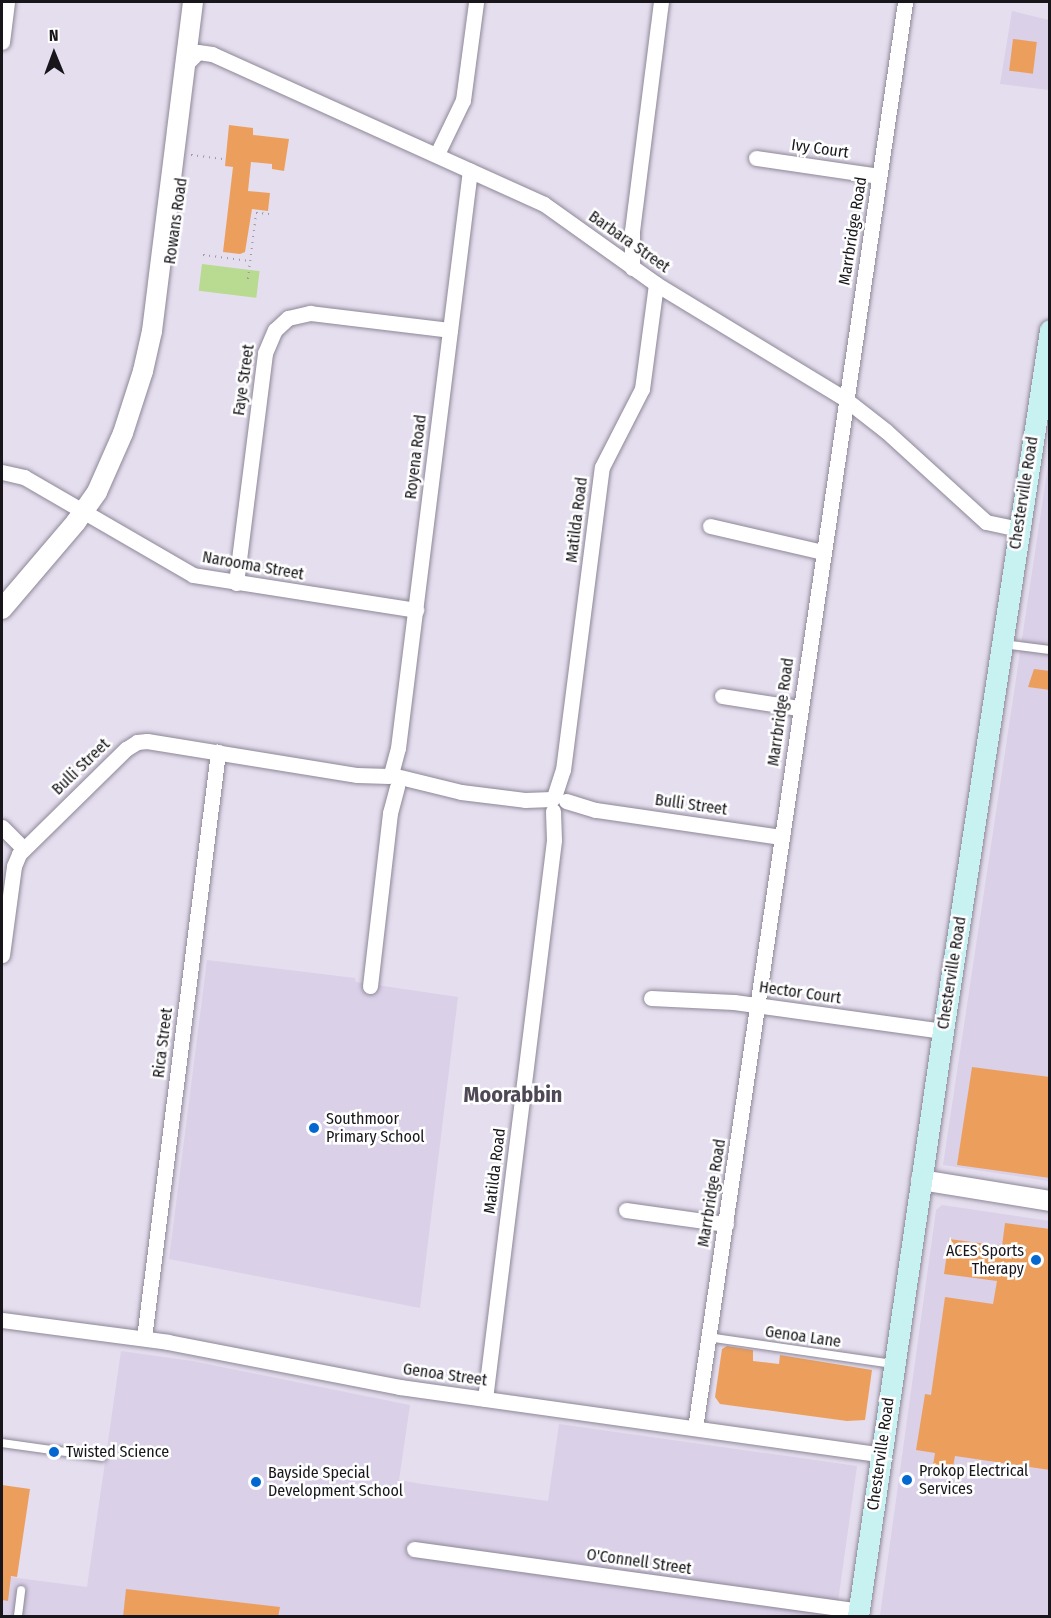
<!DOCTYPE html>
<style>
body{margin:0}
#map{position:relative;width:1051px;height:1618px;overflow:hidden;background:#e5deef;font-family:"Fira Sans Condensed",sans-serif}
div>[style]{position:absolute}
.built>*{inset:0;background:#dad0e8}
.green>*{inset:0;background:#b8da91;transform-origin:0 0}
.building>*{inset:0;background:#ec9f5d;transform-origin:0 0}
.path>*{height:2px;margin-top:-1px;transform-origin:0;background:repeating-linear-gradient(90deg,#9e99a5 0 1.5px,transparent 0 6px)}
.roads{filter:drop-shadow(0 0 2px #8d8796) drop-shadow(0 0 2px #8d8796)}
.service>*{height:8px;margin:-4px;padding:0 4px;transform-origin:4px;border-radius:4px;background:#fff}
.minor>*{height:15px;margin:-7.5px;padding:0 7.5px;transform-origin:7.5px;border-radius:7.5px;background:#fff}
.tertiary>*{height:20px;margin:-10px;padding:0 10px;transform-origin:10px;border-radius:10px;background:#fff}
.secondary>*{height:21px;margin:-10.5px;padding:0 10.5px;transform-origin:10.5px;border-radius:10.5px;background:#c8f2f2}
.dots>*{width:16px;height:16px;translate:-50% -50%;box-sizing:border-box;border:3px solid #fff;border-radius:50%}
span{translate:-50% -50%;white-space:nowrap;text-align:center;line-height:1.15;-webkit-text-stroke:5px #fff;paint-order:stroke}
.street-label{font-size:16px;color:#18161b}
.poi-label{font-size:16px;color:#18161b}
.left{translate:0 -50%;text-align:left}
.right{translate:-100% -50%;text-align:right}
.district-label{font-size:22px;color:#4f4957;font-weight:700}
.frame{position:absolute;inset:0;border:3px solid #18161b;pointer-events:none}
.north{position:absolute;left:24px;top:24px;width:60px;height:60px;-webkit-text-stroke:4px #fff;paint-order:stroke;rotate:359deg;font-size:16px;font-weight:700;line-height:24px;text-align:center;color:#18161b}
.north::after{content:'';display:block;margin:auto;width:21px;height:27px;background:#18161b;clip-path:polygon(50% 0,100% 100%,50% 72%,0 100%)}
</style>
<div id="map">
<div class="built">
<i style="clip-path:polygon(1012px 11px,1049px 20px,1049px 90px,1000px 84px)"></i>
<i style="clip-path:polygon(1049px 459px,1049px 1181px,943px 1165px)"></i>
<i style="clip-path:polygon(207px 960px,355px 978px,356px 982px,458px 997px,420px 1308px,169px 1259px)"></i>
<i style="clip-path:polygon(942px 1205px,1049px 1221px,1049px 1616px,880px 1616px,936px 1210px)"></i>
<i style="clip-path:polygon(121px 1351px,192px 1361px,410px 1405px,399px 1480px,422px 1484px,548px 1501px,559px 1424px,857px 1466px,836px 1616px,2px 1616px,2px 1576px,87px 1587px)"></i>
</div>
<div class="green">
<i style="left:202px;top:264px;width:58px;height:27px;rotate:7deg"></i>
</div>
<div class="building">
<i style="left:1013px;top:39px;width:24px;height:32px;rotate:7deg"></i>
<i style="clip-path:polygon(229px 125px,253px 128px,253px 135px,289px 139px,284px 171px,272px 169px,272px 164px,251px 162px,248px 191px,270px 193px,268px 211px,252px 209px,245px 252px,240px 254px,223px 252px,233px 167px,225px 166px)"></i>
<i style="clip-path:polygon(1034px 669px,1050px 671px,1050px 690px,1028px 687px)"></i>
<i style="clip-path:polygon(972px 1067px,1050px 1077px,1050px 1178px,957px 1165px)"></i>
<i style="clip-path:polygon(1005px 1223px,1050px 1229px,1050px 1470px,955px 1456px,952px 1473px,932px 1471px,935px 1453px,916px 1450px,925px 1394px,931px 1395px,945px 1297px,993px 1304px,997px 1281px,944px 1274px,949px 1239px,1002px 1246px)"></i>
<i style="clip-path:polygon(727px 1346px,753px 1350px,753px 1361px,779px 1364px,780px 1355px,872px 1370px,865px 1420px,847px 1421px,720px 1404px,715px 1397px,722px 1349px)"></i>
<i style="clip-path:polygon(2px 1485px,30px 1489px,17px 1577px,11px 1576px,8px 1601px,2px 1600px)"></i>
<i style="clip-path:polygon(126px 1589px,280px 1607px,278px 1617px,123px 1617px)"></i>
</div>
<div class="path">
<i style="left:191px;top:155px;width:34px;rotate:7deg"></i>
<i style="left:203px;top:255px;width:47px;rotate:7.3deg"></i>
<i style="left:248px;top:279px;width:66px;rotate:-83.1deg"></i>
<i style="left:256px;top:213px;width:13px;rotate:4deg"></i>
</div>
<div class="roads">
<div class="service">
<i style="left:1003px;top:644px;width:47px;rotate:7.3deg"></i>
<i style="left:708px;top:1337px;width:188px;rotate:8.3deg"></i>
<i style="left:2px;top:1443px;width:101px;rotate:8deg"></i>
<i style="left:18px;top:1616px;width:26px;rotate:-83deg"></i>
</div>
<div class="minor">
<i style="left:2px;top:42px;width:40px;rotate:-82.9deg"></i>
<i style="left:185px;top:65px;width:18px;rotate:-45deg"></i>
<i style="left:198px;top:52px;width:14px;rotate:8deg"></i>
<i style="left:212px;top:54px;width:364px;rotate:24.3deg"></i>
<i style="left:544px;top:204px;width:138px;rotate:35.5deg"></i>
<i style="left:656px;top:284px;width:221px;rotate:31.3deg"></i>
<i style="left:845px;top:399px;width:52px;rotate:38deg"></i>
<i style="left:886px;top:431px;width:135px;rotate:42.3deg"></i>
<i style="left:986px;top:522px;width:34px;rotate:12deg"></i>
<i style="left:437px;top:154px;width:60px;rotate:-64.3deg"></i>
<i style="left:463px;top:100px;width:99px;rotate:-82.4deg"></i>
<i style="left:756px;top:158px;width:124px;rotate:8.3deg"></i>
<i style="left:632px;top:268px;width:37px;rotate:-90deg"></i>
<i style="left:632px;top:231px;width:231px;rotate:-82.8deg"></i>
<i style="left:2px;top:472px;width:23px;rotate:13deg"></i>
<i style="left:24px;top:477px;width:195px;rotate:30.1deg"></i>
<i style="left:193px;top:575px;width:226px;rotate:8.9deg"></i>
<i style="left:710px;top:526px;width:116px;rotate:13deg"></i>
<i style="left:236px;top:583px;width:232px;rotate:-82.8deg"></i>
<i style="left:265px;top:353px;width:25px;rotate:-67deg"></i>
<i style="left:275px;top:330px;width:18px;rotate:-43deg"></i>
<i style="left:288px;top:318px;width:23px;rotate:-13deg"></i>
<i style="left:310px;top:313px;width:141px;rotate:6.9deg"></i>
<i style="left:722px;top:696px;width:78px;rotate:8.9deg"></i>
<i style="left:391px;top:774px;width:27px;rotate:-75deg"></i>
<i style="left:398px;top:748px;width:582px;rotate:-82.9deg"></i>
<i style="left:400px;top:777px;width:63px;rotate:13.8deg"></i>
<i style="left:461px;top:792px;width:64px;rotate:7.1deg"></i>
<i style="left:525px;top:800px;width:27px;rotate:-2deg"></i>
<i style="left:554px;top:797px;width:28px;rotate:-72deg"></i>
<i style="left:563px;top:770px;width:305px;rotate:-82.7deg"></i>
<i style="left:602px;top:467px;width:88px;rotate:-62.9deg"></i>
<i style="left:642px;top:389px;width:106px;rotate:-82.4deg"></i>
<i style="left:566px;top:801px;width:31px;rotate:17deg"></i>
<i style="left:596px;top:810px;width:188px;rotate:8.3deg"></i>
<i style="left:2px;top:827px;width:30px;rotate:45deg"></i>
<i style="left:2px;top:955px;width:90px;rotate:-82.3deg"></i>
<i style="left:14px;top:866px;width:13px;rotate:-67deg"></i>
<i style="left:19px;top:854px;width:150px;rotate:-44.5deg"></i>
<i style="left:126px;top:749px;width:13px;rotate:-32deg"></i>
<i style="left:137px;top:742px;width:10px;rotate:-6deg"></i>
<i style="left:147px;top:741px;width:213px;rotate:9.2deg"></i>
<i style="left:357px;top:775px;width:32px;rotate:2deg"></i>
<i style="left:370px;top:986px;width:174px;rotate:-83.4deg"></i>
<i style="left:390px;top:813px;width:27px;rotate:-75deg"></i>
<i style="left:651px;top:998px;width:83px;rotate:2.8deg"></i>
<i style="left:734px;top:1002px;width:211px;rotate:7.9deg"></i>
<i style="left:626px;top:1210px;width:101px;rotate:8deg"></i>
<i style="left:2px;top:1320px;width:167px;rotate:7.5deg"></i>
<i style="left:168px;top:1342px;width:236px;rotate:11deg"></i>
<i style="left:400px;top:1387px;width:486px;rotate:8deg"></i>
<i style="left:144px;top:1338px;width:591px;rotate:-82.8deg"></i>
<i style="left:485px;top:1399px;width:563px;rotate:-82.96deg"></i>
<i style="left:554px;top:840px;width:29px;rotate:-92deg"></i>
<i style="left:695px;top:1428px;width:1441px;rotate:-81.62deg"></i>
<i style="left:414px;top:1549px;width:449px;rotate:7.9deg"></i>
</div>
<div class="tertiary">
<i style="left:2px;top:609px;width:114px;rotate:-49.6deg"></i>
<i style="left:76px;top:522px;width:37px;rotate:-55deg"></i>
<i style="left:97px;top:492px;width:64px;rotate:-66.2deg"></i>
<i style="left:123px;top:433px;width:65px;rotate:-72.1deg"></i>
<i style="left:143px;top:371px;width:41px;rotate:-77.3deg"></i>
<i style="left:152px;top:331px;width:332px;rotate:-82.9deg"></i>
<i style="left:921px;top:1180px;width:131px;rotate:9.2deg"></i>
</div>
<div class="secondary">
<i style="left:858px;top:1616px;width:591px;rotate:-81.73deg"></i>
<i style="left:943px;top:1031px;width:709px;rotate:-81.32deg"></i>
</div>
</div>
<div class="dots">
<i style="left:314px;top:1128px;background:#0368d0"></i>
<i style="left:1036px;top:1260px;background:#0368d0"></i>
<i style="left:54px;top:1452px;background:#0368d0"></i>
<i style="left:907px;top:1480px;background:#0368d0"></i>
<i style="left:256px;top:1482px;background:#0368d0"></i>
</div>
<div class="street-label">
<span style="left:820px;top:149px;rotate:8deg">Ivy Court</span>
<span style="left:176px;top:221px;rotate:-82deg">Rowans Road</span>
<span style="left:853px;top:231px;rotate:-81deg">Marrbridge Road</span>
<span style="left:629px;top:242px;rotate:35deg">Barbara Street</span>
<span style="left:244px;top:380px;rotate:-82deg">Faye Street</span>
<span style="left:416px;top:457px;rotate:-83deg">Royena Road</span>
<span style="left:1024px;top:493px;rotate:-81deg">Chesterville Road</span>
<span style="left:577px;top:520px;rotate:-83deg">Matilda Road</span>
<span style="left:253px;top:566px;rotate:10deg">Narooma Street</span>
<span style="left:781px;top:712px;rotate:-82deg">Marrbridge Road</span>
<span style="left:81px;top:767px;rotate:-44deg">Bulli Street</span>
<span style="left:691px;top:805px;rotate:8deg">Bulli Street</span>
<span style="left:952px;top:973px;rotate:-81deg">Chesterville Road</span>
<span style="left:800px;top:993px;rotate:8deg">Hector Court</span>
<span style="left:163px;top:1043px;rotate:-83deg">Rica Street</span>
<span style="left:495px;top:1171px;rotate:-83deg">Matilda Road</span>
<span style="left:712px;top:1193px;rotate:-81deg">Marrbridge Road</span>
<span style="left:803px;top:1337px;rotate:8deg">Genoa Lane</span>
<span style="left:445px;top:1375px;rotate:8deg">Genoa Street</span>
<span style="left:881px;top:1454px;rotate:-82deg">Chesterville Road</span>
<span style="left:639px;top:1562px;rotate:8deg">O'Connell Street</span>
</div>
<div class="poi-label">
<span class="left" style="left:326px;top:1128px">Southmoor<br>Primary School</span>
<span class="right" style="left:1024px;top:1260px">ACES Sports<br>Therapy</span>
<span class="left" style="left:66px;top:1452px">Twisted Science</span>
<span class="left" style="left:919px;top:1480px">Prokop Electrical<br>Services</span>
<span class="left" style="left:268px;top:1482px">Bayside Special<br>Development School</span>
</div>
<div class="district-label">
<span style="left:513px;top:1095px">Moorabbin</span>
</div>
<div class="frame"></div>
<div class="north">N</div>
</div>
